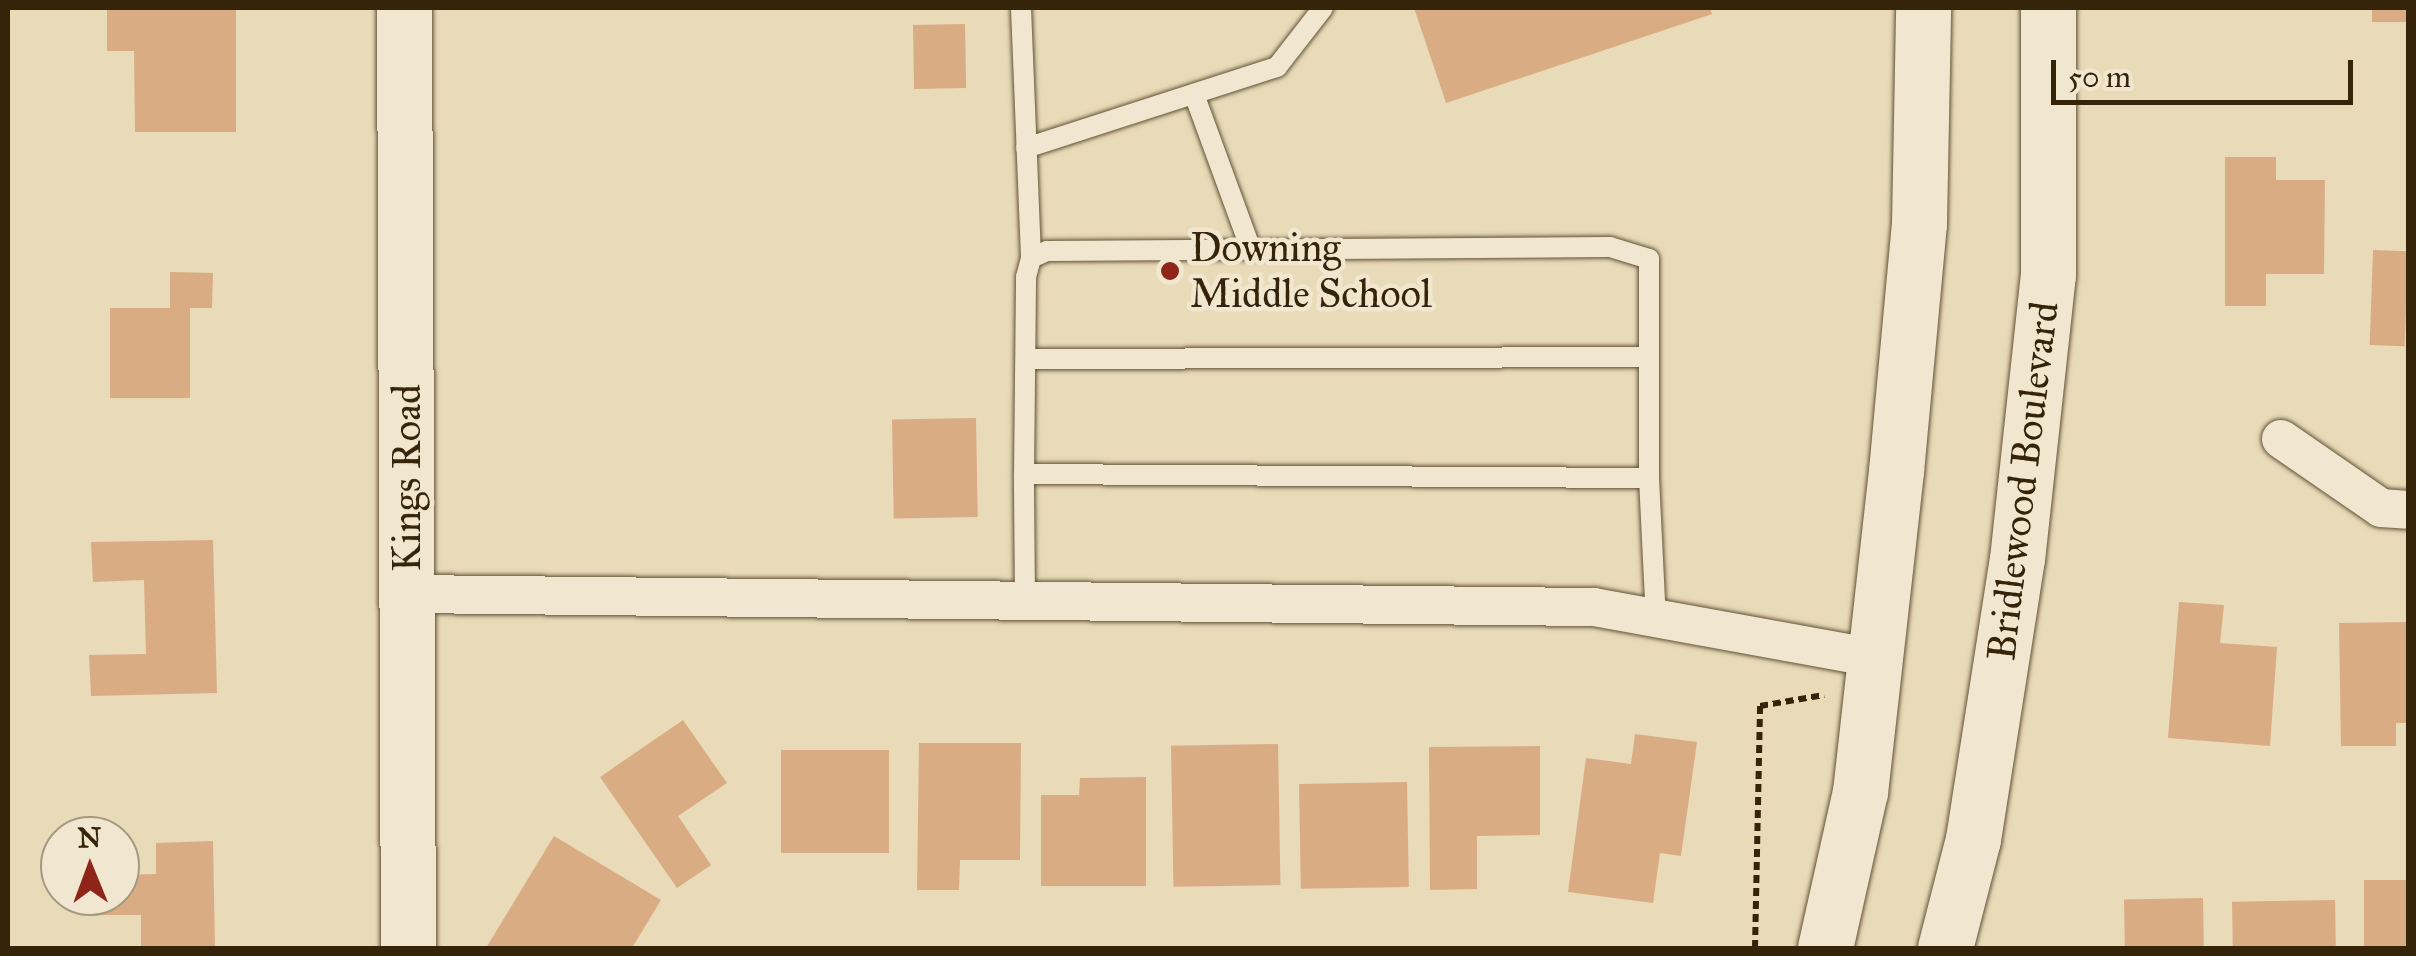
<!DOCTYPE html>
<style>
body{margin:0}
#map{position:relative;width:2416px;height:956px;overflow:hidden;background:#e9dab8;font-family:"IM FELL Great Primer",serif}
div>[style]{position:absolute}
.building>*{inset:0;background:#daac84;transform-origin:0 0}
.path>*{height:6px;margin-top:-3px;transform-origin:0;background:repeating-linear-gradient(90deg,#35240a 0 8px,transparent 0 13px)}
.roads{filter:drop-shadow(0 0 2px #625236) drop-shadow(0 0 2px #625236)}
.lane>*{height:20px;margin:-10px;padding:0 10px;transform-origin:10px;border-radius:10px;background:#f1e7d1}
.street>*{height:38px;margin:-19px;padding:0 19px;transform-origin:19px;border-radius:19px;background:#f1e7d1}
.secondary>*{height:55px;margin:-27.5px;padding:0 27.5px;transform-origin:27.5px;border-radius:27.5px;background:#f1e7d1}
.dots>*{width:28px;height:28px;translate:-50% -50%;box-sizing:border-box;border:5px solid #f1e7d1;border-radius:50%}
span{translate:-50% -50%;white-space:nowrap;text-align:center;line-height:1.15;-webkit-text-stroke:9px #f1e7d1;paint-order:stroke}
.poi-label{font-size:40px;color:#35240a}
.left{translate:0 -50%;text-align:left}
.street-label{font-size:40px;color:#35240a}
.frame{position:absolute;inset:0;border:10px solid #35240a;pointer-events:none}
.north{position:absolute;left:40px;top:816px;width:100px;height:100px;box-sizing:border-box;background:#f1e7d1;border:2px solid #a69981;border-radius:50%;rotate:359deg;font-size:28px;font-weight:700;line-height:40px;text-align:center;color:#35240a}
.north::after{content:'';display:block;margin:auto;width:35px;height:45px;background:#8f2418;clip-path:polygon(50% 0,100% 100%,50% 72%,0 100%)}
.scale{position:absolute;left:2051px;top:60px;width:302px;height:45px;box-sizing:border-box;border:5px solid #35240a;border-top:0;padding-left:12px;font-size:30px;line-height:35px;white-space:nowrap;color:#35240a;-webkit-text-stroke:8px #f1e7d1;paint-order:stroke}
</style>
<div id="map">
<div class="building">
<i style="clip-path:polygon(107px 8px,236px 8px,236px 132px,135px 132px,134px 51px,107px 51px)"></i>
<i style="clip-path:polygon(1414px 8px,1710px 8px,1712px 14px,1446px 103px)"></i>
<i style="left:2372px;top:8px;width:36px;height:14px"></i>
<i style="left:965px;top:24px;width:64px;height:52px;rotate:89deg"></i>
<i style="clip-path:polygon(2225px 157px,2276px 157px,2276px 180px,2325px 180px,2324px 274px,2266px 274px,2266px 306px,2225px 306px)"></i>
<i style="left:2373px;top:250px;width:35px;height:95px;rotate:2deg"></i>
<i style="clip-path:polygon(170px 272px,213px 273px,212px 308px,190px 308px,190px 398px,110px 398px,110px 308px,170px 308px)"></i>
<i style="left:976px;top:418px;width:99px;height:84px;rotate:89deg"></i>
<i style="clip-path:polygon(213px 540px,217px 693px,91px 696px,89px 655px,146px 654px,144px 580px,93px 582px,91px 542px)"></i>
<i style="clip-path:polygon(2179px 602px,2224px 605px,2220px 643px,2277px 647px,2270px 746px,2168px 738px)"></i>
<i style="clip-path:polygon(2408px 622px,2408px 723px,2396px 723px,2396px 746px,2341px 746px,2339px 623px)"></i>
<i style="clip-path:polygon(683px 720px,727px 783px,678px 816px,711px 865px,677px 888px,600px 777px)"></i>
<i style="clip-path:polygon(1635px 734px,1697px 742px,1681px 856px,1660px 853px,1653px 903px,1568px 892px,1586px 758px,1631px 764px)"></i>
<i style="clip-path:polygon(919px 743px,1021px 743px,1020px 860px,960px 860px,959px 890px,917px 890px)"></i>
<i style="left:1278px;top:744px;width:141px;height:107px;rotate:89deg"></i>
<i style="clip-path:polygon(1540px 746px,1540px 835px,1477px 836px,1477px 889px,1430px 890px,1429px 747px)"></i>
<i style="left:781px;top:750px;width:108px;height:103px"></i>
<i style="clip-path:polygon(1146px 777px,1146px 886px,1041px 886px,1041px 795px,1079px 795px,1080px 778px)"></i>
<i style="left:1407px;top:782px;width:105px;height:108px;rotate:89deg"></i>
<i style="clip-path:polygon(554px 836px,661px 900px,632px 948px,486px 948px)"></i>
<i style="clip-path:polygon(213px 841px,215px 948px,141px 948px,141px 915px,98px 915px,98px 896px,120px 896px,120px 875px,156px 874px,156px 843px)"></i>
<i style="left:2364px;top:880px;width:44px;height:68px"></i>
<i style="left:2203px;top:898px;width:50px;height:79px;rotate:89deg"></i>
<i style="left:2335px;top:900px;width:48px;height:103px;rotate:89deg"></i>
</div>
<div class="path">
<i style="left:1755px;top:948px;width:242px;rotate:-88.8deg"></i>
<i style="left:1760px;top:706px;width:65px;rotate:-9.8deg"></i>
</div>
<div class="roads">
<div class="lane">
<i style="left:1021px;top:8px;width:250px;rotate:87.7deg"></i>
<i style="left:1194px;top:94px;width:166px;rotate:69.9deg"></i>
<i style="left:1026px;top:148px;width:264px;rotate:-17.9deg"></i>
<i style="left:1277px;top:67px;width:75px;rotate:-52.1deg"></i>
<i style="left:1026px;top:359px;width:623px;rotate:-0.18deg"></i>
<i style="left:1024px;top:474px;width:197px;rotate:-89.4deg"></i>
<i style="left:1026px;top:277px;width:20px;rotate:-75deg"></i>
<i style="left:1031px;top:258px;width:17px;rotate:-24deg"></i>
<i style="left:1047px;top:251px;width:563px;rotate:-0.41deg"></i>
<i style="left:1610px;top:247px;width:41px;rotate:17.1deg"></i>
<i style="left:1649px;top:259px;width:219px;rotate:90deg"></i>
<i style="left:1025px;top:601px;width:127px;rotate:-90.5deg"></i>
<i style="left:1024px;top:474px;width:625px;rotate:0.37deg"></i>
<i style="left:1649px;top:478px;width:141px;rotate:87.2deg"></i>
</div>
<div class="street">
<i style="left:2281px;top:439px;width:121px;rotate:34.6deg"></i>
<i style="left:2381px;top:508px;width:27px;rotate:4deg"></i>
<i style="left:408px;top:594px;width:1186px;rotate:0.63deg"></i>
<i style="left:1594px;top:607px;width:286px;rotate:10.3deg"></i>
</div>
<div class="secondary">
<i style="left:404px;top:8px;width:940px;rotate:89.76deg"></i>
<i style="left:1825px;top:948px;width:160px;rotate:-77.4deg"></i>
<i style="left:1860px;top:792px;width:323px;rotate:-83.6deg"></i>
<i style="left:1896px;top:471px;width:248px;rotate:-84.7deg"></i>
<i style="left:1919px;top:224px;width:216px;rotate:-88.9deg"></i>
<i style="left:1945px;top:948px;width:113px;rotate:-75.6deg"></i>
<i style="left:1973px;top:839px;width:283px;rotate:-81.1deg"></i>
<i style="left:2017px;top:559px;width:286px;rotate:-83.8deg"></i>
<i style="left:2048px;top:275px;width:267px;rotate:-90deg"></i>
</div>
</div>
<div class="dots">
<i style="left:1170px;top:271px;background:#8f2418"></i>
</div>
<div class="poi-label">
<span class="left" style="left:1190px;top:271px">Downing<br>Middle School</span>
</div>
<div class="street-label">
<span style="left:407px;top:478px;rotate:-90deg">Kings Road</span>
<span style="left:2023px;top:481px;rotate:-83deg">Bridlewood Boulevard</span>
</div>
<div class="frame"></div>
<div class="north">N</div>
<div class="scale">50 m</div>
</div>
